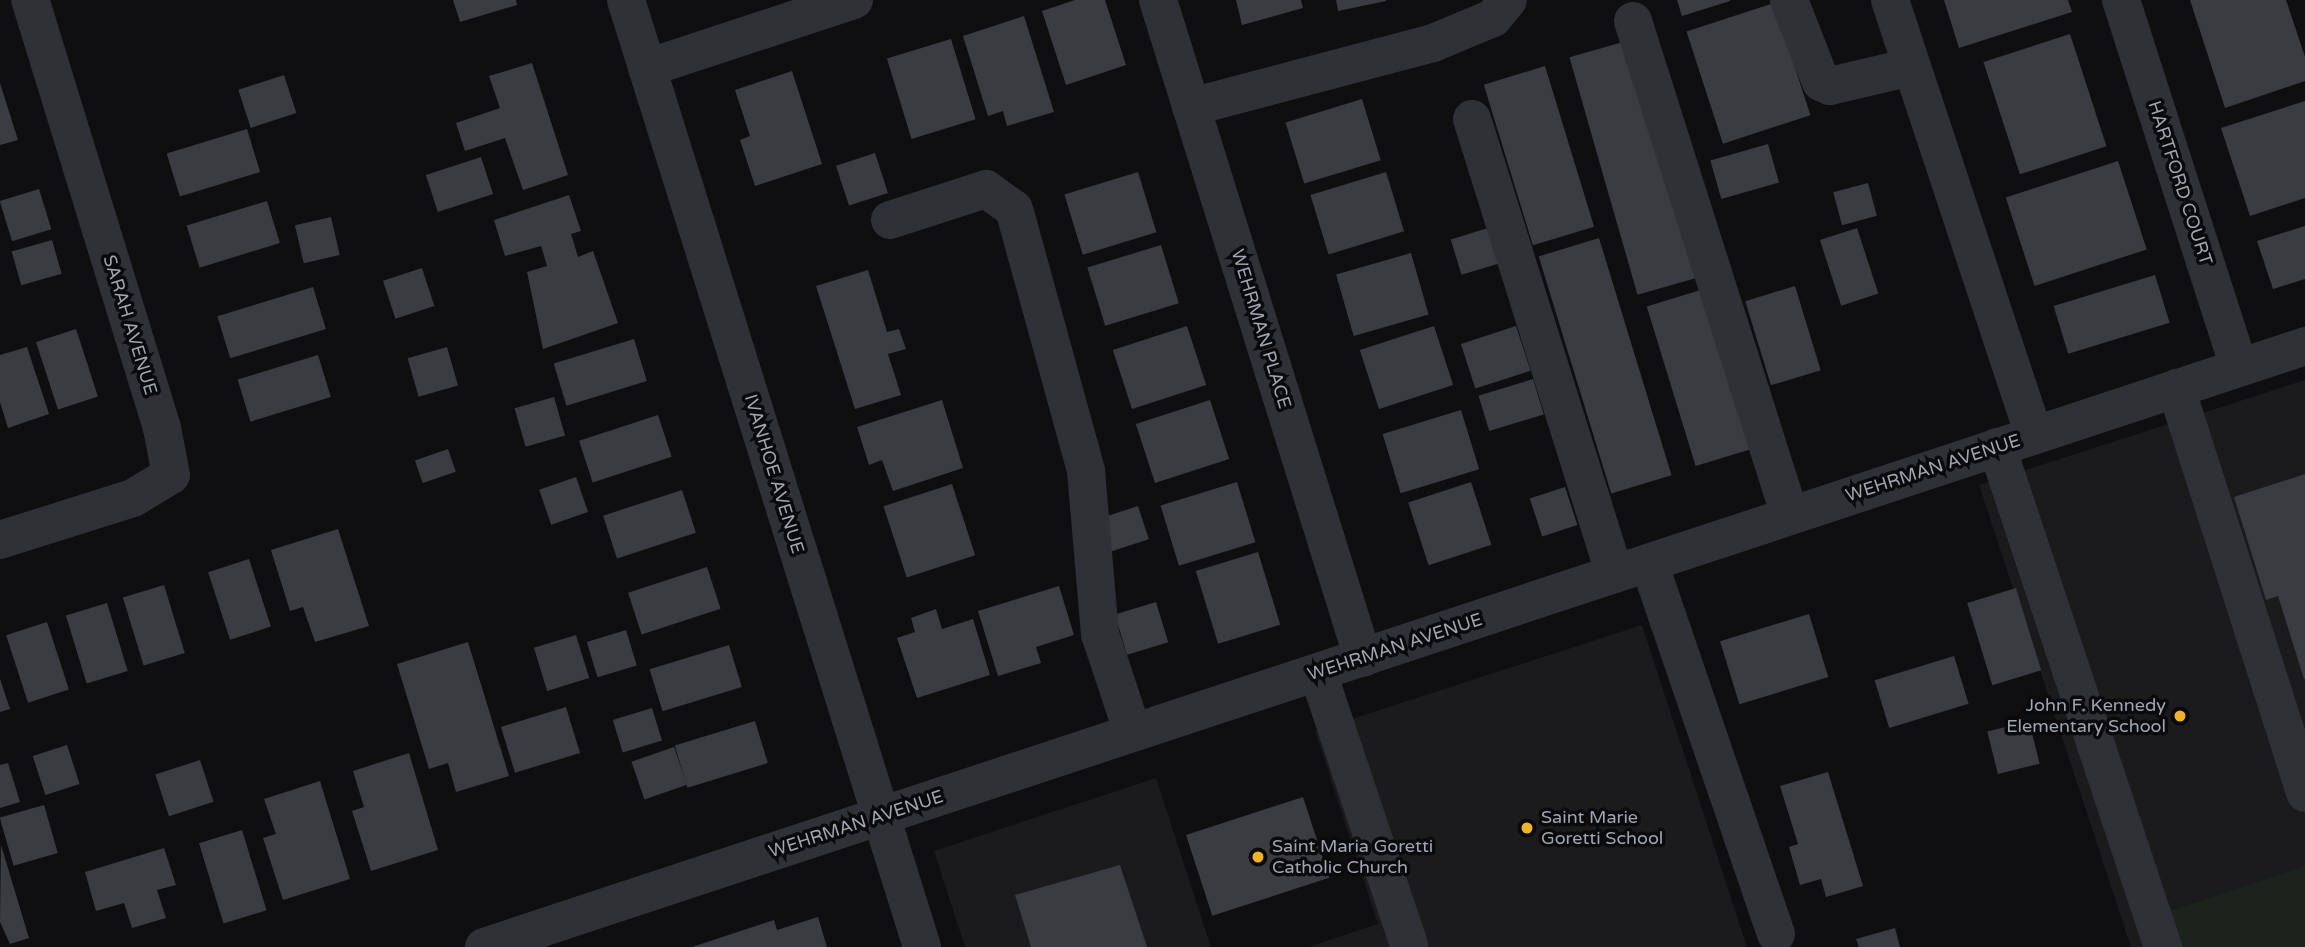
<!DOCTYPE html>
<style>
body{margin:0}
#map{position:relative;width:2305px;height:947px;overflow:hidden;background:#0f0f11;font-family:"Varela Round",sans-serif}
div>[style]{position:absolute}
.built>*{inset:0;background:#1b1b1e}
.green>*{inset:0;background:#1c231d}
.building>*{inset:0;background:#3b3c41;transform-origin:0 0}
.minor>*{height:38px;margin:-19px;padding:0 19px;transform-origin:19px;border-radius:19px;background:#303136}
.dots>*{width:19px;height:19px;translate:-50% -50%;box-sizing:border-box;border:4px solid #0a0a0c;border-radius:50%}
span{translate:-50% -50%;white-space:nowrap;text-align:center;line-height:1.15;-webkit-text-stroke:7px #0a0a0c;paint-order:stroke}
.street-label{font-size:18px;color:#a0a5b2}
.poi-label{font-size:18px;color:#a0a5b2}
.right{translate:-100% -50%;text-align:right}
.left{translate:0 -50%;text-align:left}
</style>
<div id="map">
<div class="built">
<i style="clip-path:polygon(2305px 380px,2305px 947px,2131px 947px,1979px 485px)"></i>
<i style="clip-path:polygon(1642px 625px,1747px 947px,1308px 947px,1378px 924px,1315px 731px)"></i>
<i style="clip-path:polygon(1156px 778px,1211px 947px,965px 947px,934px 851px)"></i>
</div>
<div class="green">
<i style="clip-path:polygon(2305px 866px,2305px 947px,2148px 947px,2139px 921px)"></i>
</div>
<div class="building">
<i style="clip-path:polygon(453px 0,516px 0,517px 5px,460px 22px)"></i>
<i style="clip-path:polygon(1075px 0,1105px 0,1126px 65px,1066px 85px,1042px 11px)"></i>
<i style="clip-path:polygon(1236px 0,1301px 0,1303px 8px,1242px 25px)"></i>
<i style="clip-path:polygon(1336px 0,1386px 0,1386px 1px,1338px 11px)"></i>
<i style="clip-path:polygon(1677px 0,1730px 0,1730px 1px,1682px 16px)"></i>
<i style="clip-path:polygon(1944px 0,2068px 0,2072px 12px,1959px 48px)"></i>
<i style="clip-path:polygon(2190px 0,2286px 0,2305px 57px,2305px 81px,2225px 108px)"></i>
<i style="left:1774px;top:3px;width:118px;height:92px;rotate:72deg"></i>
<i style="clip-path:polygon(1024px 16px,1054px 112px,1007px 126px,1003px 111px,988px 116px,963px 36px)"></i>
<i style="left:2070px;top:34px;width:118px;height:91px;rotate:72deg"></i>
<i style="left:951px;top:39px;width:84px;height:67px;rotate:73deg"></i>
<i style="left:1630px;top:40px;width:247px;height:63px;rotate:74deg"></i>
<i style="clip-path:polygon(532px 63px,568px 175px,523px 190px,505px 138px,465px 151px,456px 123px,500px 108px,489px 76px)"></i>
<i style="left:1545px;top:66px;width:168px;height:64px;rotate:73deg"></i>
<i style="clip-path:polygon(792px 71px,822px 164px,755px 186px,740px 140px,750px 136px,735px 90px)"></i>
<i style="left:284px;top:75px;width:40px;height:48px;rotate:72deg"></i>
<i style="clip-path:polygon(0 83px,18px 140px,0 145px)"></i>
<i style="left:1362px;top:99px;width:64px;height:80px;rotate:73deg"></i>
<i style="clip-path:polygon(2305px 101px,2305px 198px,2250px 216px,2221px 128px)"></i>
<i style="left:247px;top:129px;width:45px;height:84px;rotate:73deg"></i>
<i style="left:1768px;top:144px;width:40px;height:60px;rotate:74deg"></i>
<i style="left:875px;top:153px;width:42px;height:41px;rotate:72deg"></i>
<i style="left:481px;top:157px;width:39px;height:58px;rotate:72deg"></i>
<i style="left:2118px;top:161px;width:93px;height:118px;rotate:72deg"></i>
<i style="left:1138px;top:172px;width:63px;height:77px;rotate:73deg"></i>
<i style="left:1386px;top:172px;width:62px;height:79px;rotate:73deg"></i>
<i style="left:1868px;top:183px;width:34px;height:36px;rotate:75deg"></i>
<i style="left:39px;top:189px;width:42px;height:41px;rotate:73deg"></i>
<i style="clip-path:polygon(569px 195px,581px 231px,571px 234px,578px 257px,593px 251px,618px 323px,543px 349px,527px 272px,547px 266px,541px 246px,505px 256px,494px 220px)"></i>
<i style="left:267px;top:201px;width:44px;height:84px;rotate:73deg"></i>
<i style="left:331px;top:217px;width:39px;height:37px;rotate:77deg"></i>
<i style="clip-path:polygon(2305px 226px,2305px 279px,2273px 289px,2257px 241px)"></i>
<i style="left:1488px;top:228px;width:37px;height:39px;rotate:73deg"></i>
<i style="left:1857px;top:228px;width:69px;height:39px;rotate:72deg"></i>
<i style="left:1599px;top:238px;width:248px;height:63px;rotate:73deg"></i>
<i style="left:52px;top:240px;width:35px;height:42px;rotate:74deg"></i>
<i style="left:1161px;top:245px;width:61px;height:77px;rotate:73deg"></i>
<i style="left:1411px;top:253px;width:64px;height:78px;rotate:74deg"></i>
<i style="left:422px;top:268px;width:40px;height:41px;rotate:72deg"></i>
<i style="clip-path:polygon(868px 270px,887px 332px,899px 329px,906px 349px,888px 354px,901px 395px,855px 409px,816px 286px)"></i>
<i style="left:2155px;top:275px;width:50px;height:106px;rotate:73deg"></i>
<i style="left:1795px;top:286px;width:88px;height:52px;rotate:73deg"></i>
<i style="left:313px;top:287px;width:44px;height:100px;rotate:73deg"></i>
<i style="left:1707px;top:288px;width:167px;height:63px;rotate:73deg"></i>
<i style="left:1187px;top:326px;width:62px;height:78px;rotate:72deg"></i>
<i style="left:1434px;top:326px;width:62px;height:78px;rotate:72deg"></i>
<i style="left:1516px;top:326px;width:47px;height:58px;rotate:72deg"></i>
<i style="left:76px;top:329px;width:71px;height:42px;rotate:72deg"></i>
<i style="left:634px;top:339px;width:44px;height:84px;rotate:73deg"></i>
<i style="clip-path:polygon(27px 347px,49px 414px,8px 428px,0 402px,0 355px)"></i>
<i style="left:447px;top:347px;width:40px;height:41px;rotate:74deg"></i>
<i style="left:318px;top:355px;width:44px;height:84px;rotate:73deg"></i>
<i style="left:1533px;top:379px;width:37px;height:57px;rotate:73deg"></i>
<i style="left:554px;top:397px;width:40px;height:41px;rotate:74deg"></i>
<i style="clip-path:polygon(942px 400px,963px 468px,893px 491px,882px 460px,869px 465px,857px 427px)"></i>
<i style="left:1210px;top:400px;width:62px;height:78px;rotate:72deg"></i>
<i style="left:1461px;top:410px;width:62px;height:82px;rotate:73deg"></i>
<i style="left:658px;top:415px;width:44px;height:83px;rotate:72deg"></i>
<i style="left:448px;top:449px;width:24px;height:35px;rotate:71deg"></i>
<i style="clip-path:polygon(2305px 474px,2305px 679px,2304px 679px,2278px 596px,2266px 600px,2234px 497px)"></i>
<i style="left:576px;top:477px;width:37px;height:39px;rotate:71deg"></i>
<i style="left:1237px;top:482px;width:63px;height:80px;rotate:73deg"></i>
<i style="left:1471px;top:482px;width:66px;height:66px;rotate:72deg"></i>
<i style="left:952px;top:484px;width:75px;height:72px;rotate:72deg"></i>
<i style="left:1565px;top:487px;width:40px;height:37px;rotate:72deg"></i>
<i style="left:682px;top:490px;width:45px;height:83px;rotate:72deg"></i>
<i style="left:1138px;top:506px;width:35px;height:39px;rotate:72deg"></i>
<i style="clip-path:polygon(338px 529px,369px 626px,315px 642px,303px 607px,290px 611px,271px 550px)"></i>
<i style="left:1258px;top:552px;width:76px;height:65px;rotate:73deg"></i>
<i style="left:249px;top:559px;width:71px;height:43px;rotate:72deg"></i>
<i style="left:707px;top:567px;width:44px;height:83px;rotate:72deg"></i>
<i style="left:164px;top:585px;width:71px;height:43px;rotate:73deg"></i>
<i style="clip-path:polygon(1059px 586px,1074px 635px,1036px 647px,1041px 663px,998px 676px,978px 611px)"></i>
<i style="left:2016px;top:588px;width:86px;height:51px;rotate:73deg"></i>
<i style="left:1156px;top:602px;width:42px;height:43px;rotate:73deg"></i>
<i style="left:107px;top:603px;width:71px;height:43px;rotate:73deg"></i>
<i style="clip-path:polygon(936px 609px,942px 629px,973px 619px,990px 675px,917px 698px,897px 638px,915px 632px,911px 618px)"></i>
<i style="left:1809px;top:614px;width:66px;height:93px;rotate:73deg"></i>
<i style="left:47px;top:622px;width:71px;height:43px;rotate:72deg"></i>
<i style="left:626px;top:630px;width:37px;height:41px;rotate:73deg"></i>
<i style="left:576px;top:635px;width:45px;height:44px;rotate:73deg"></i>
<i style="clip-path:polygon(468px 642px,509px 776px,456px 792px,448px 763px,429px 769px,397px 664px)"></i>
<i style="left:729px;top:645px;width:44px;height:83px;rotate:73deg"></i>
<i style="left:1954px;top:656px;width:50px;height:83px;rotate:73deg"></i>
<i style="clip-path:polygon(0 679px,10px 709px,0 712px)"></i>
<i style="left:566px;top:707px;width:48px;height:68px;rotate:73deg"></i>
<i style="left:652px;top:708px;width:34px;height:41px;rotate:73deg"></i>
<i style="left:755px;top:721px;width:44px;height:84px;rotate:73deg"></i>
<i style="left:2029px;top:721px;width:44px;height:43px;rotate:76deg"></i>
<i style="left:67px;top:745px;width:41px;height:36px;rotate:72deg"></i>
<i style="left:674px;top:747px;width:40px;height:45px;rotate:71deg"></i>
<i style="clip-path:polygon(409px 753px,438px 850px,371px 871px,352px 811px,364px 807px,353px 771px)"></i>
<i style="left:200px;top:760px;width:44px;height:47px;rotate:72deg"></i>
<i style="clip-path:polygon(8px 763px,20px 802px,0 808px,0 765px)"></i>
<i style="clip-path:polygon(1828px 772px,1863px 886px,1826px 897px,1821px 879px,1800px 885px,1789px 847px,1798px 844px,1780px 786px)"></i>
<i style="clip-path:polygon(320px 781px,350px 879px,283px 900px,263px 838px,276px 834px,264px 799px)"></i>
<i style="left:1303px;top:797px;width:85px;height:123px;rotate:72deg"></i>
<i style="left:44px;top:805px;width:50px;height:46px;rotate:74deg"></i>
<i style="left:242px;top:830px;width:84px;height:45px;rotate:73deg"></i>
<i style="clip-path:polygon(1px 845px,29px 938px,10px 944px,0 922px)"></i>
<i style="clip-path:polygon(164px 848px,176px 885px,157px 890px,166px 918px,132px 928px,124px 903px,96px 911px,85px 872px)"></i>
<i style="clip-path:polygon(1120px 865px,1147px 947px,1031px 947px,1015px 895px)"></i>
<i style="clip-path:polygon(818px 917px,827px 947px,692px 947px,774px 920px,777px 930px)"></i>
<i style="clip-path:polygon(1895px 928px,1900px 947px,1859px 947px,1856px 939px)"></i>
</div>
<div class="minor">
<i style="left:626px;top:0;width:992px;rotate:72.64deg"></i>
<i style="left:1158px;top:0;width:689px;rotate:72.7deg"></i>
<i style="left:1789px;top:0;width:88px;rotate:68.7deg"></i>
<i style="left:1821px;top:82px;width:10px;rotate:24deg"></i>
<i style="left:1830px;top:86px;width:83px;rotate:-13.2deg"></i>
<i style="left:1890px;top:0;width:458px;rotate:71.7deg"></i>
<i style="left:2121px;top:0;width:386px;rotate:72.2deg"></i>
<i style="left:1633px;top:21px;width:519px;rotate:72.4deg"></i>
<i style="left:647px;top:68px;width:218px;rotate:-18.2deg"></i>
<i style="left:1191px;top:107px;width:250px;rotate:-14.8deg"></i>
<i style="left:1433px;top:43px;width:65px;rotate:-22.6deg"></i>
<i style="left:1493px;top:18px;width:23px;rotate:-50deg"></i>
<i style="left:1472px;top:119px;width:477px;rotate:72.6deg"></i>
<i style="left:890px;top:220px;width:101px;rotate:-17.9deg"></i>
<i style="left:986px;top:189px;width:34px;rotate:36deg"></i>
<i style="left:1014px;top:209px;width:272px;rotate:74.6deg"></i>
<i style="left:1086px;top:471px;width:164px;rotate:85.1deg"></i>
<i style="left:1100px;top:634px;width:104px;rotate:71.6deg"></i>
<i style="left:2176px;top:388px;width:425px;rotate:72.3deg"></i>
<i style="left:1997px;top:447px;width:527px;rotate:71.63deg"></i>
<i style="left:0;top:540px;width:139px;rotate:-17.5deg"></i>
<i style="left:133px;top:498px;width:44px;rotate:-31.2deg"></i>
<i style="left:171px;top:475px;width:48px;rotate:-100.8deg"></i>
<i style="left:162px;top:428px;width:448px;rotate:-107.1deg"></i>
<i style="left:1649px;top:563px;width:392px;rotate:71.1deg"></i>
<i style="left:1318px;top:673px;width:287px;rotate:71.5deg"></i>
<i style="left:484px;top:947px;width:1918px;rotate:-18.26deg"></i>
</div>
<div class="dots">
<i style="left:2180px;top:716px;background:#f2b225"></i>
<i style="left:1527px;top:828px;background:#f2b225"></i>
<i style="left:1258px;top:857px;background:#f2b225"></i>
</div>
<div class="street-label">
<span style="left:2180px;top:183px;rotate:72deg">HARTFORD COURT</span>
<span style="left:130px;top:325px;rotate:73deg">SARAH AVENUE</span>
<span style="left:1261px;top:329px;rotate:73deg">WEHRMAN PLACE</span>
<span style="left:1933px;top:468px;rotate:-18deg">WEHRMAN AVENUE</span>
<span style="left:774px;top:474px;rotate:73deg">IVANHOE AVENUE</span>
<span style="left:1395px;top:647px;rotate:-18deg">WEHRMAN AVENUE</span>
<span style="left:856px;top:824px;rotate:-18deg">WEHRMAN AVENUE</span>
</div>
<div class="poi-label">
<span class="right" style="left:2166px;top:716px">John F. Kennedy<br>Elementary School</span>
<span class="left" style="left:1541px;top:828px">Saint Marie<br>Goretti School</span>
<span class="left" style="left:1272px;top:857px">Saint Maria Goretti<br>Catholic Church</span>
</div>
</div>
